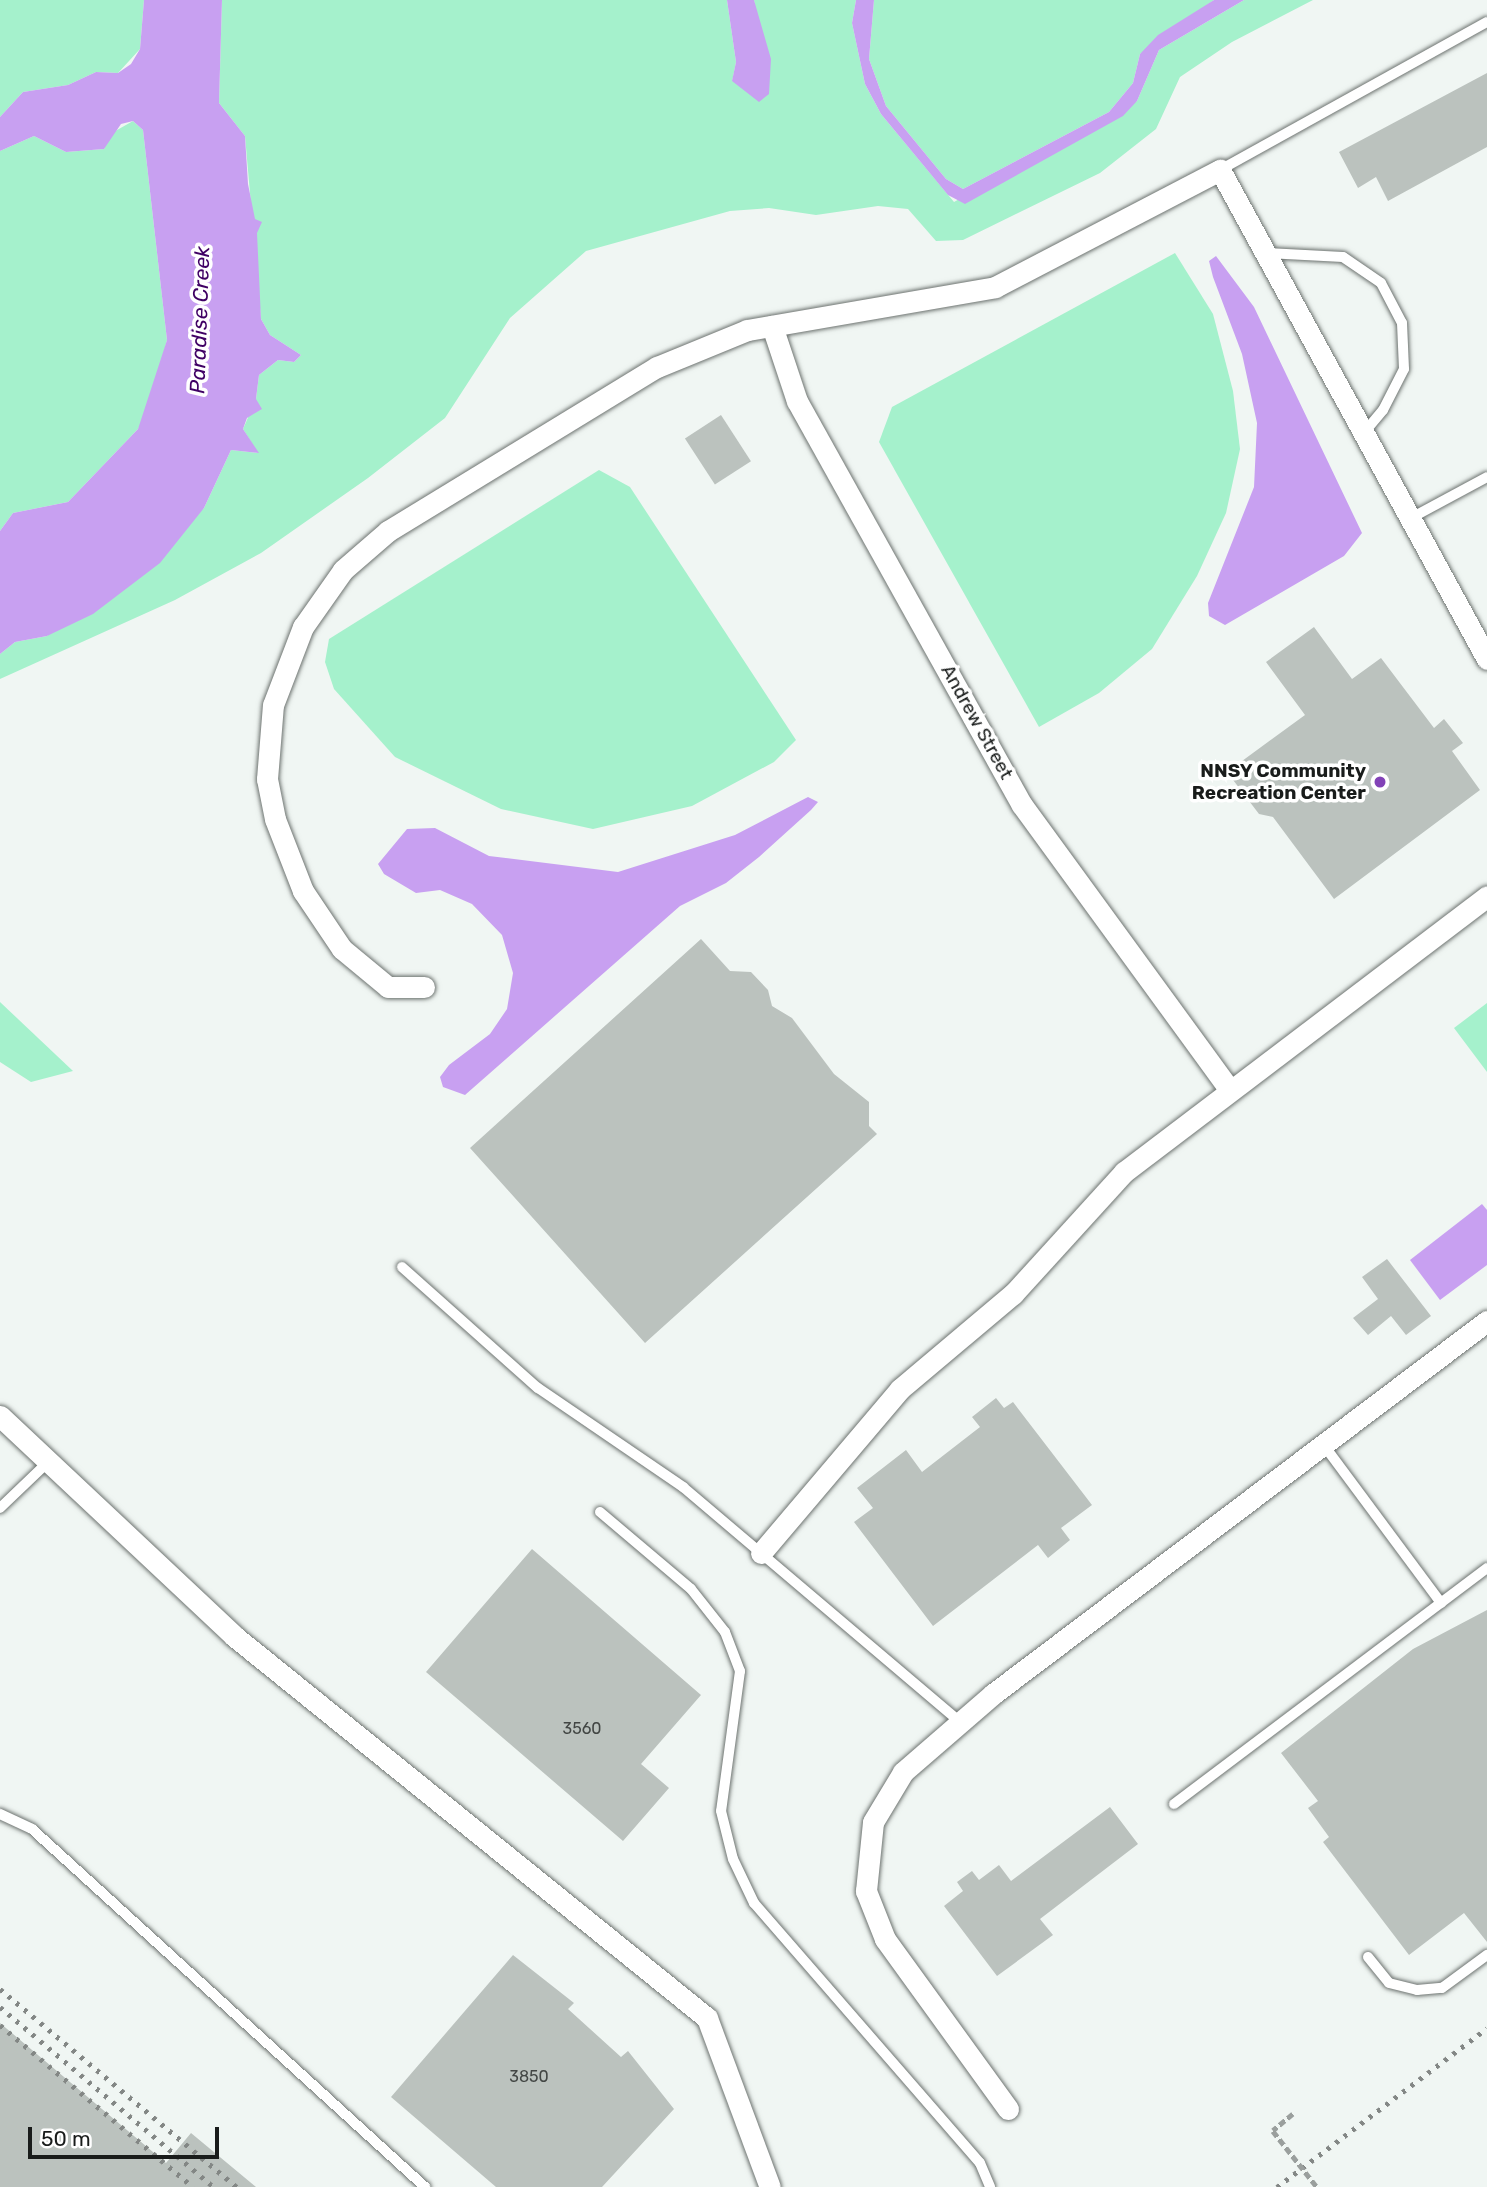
<!DOCTYPE html>
<style>
body{margin:0}
#map{position:relative;width:1487px;height:2187px;overflow:hidden;background:#f0f6f3;font-family:Rubik,sans-serif}
div>[style]{position:absolute}
.green>*{inset:0;background:#a5f1cc}
.water>*{inset:0;background:#c8a0f1}
.building>*{inset:0;background:#bbc2be;transform-origin:0 0}
.roads{filter:drop-shadow(0 0 2px #6d7370) drop-shadow(0 0 2px #6d7370)}
.lane>*{height:10px;margin:-5px;padding:0 5px;transform-origin:5px;border-radius:5px;background:#fff}
.street>*{height:21px;margin:-10.5px;padding:0 10.5px;transform-origin:10.5px;border-radius:10.5px;background:#fff}
.rail>*{height:5px;margin-top:-2.5px;transform-origin:0;background:repeating-linear-gradient(90deg,#838785 0 3.5px,transparent 0 10.5px)}
.path-bridge>*{height:4.5px;margin-top:-2.25px;transform-origin:0;background:repeating-linear-gradient(90deg,#9a9f9d 0 7px,transparent 0 10.5px)}
.dots>*{width:19px;height:19px;translate:-50% -50%;box-sizing:border-box;border:4px solid #fff;border-radius:50%}
span{translate:-50% -50%;white-space:nowrap;text-align:center;line-height:1.15;-webkit-text-stroke:7px #fff;paint-order:stroke}
.number-label{font-size:16px;color:#424644}
.number-label span{-webkit-text-stroke-width:0}
.street-label{font-size:19px;color:#191c1b}
.poi-label{font-size:19px;color:#191c1b;font-weight:700}
.right{translate:-100% -50%;text-align:right}
.water-label{font-size:21px;color:#3f0064;font-style:italic}
.scale{position:absolute;left:28px;top:2127px;width:191px;height:32px;box-sizing:border-box;border:4px solid #191c1b;border-top:0;padding-left:9px;font-size:21px;line-height:24px;white-space:nowrap;color:#191c1b;-webkit-text-stroke:5px #fff;paint-order:stroke}
</style>
<div id="map">
<div class="green">
<i style="clip-path:polygon(0 0,144px 0,140px 49px,118px 73px,96px 72px,68px 85px,23px 92px,0 117px)"></i>
<i style="clip-path:polygon(222px 0,727px 0,736px 62px,732px 82px,756px 13px,754px 0,856px 0,852px 23px,865px 84px,881px 114px,954px 202px,1137px 101px,1159px 50px,1244px 0,1313px 0,1232px 42px,1180px 77px,1156px 129px,1100px 173px,963px 240px,936px 241px,908px 209px,878px 206px,816px 215px,769px 208px,730px 211px,586px 251px,510px 318px,445px 418px,368px 478px,261px 553px,175px 600px,0 679px,0 654px,15px 642px,47px 636px,204px 508px,231px 450px,258px 453px,243px 429px,256px 399px,259px 375px,278px 360px,294px 362px,301px 355px,270px 335px,261px 319px,245px 136px,219px 103px)"></i>
<i style="clip-path:polygon(874px 0,1214px 0,1140px 54px,1133px 83px,1109px 112px,963px 189px,946px 179px,886px 106px,869px 59px)"></i>
<i style="clip-path:polygon(133px 121px,143px 130px,167px 340px,149px 410px,138px 429px,68px 502px,13px 513px,0 531px,0 151px,34px 136px,66px 152px,104px 149px,110px 134px)"></i>
<i style="clip-path:polygon(1175px 253px,1213px 314px,1233px 391px,1240px 449px,1226px 513px,1197px 576px,1152px 649px,1099px 693px,1039px 727px,879px 442px,892px 407px)"></i>
<i style="clip-path:polygon(599px 470px,630px 487px,796px 740px,774px 762px,692px 806px,593px 829px,501px 809px,395px 757px,334px 689px,325px 662px,329px 639px)"></i>
<i style="clip-path:polygon(0 1002px,73px 1071px,31px 1082px,0 1062px)"></i>
<i style="clip-path:polygon(1487px 1003px,1487px 1072px,1454px 1028px)"></i>
</div>
<div class="water">
<i style="clip-path:polygon(144px 0,222px 0,219px 103px,245px 136px,248px 184px,255px 219px,262px 222px,257px 233px,261px 319px,270px 335px,301px 355px,294px 362px,278px 360px,259px 375px,256px 399px,262px 409px,247px 418px,243px 429px,259px 453px,231px 450px,204px 508px,160px 563px,93px 614px,47px 636px,15px 642px,0 654px,0 531px,13px 513px,68px 502px,138px 429px,167px 340px,143px 130px,133px 121px,121px 124px,104px 149px,66px 152px,34px 136px,0 151px,0 117px,23px 92px,68px 85px,96px 72px,118px 73px,131px 64px,140px 49px)"></i>
<i style="clip-path:polygon(727px 0,754px 0,771px 59px,769px 94px,759px 102px,732px 81px,736px 62px)"></i>
<i style="clip-path:polygon(856px 0,874px 0,869px 59px,886px 106px,946px 179px,963px 189px,1109px 112px,1133px 83px,1140px 54px,1158px 35px,1214px 0,1244px 0,1159px 50px,1137px 101px,1123px 116px,965px 204px,948px 195px,881px 114px,865px 84px,852px 23px)"></i>
<i style="clip-path:polygon(1216px 256px,1254px 307px,1362px 533px,1344px 556px,1225px 625px,1209px 616px,1208px 603px,1254px 487px,1257px 423px,1242px 354px,1213px 277px,1209px 261px)"></i>
<i style="clip-path:polygon(808px 797px,818px 802px,811px 810px,759px 857px,726px 883px,680px 906px,465px 1095px,443px 1087px,440px 1077px,449px 1065px,490px 1034px,507px 1009px,513px 973px,502px 935px,472px 904px,440px 890px,416px 893px,384px 874px,378px 864px,407px 829px,435px 828px,489px 856px,618px 872px,735px 835px)"></i>
<i style="clip-path:polygon(1482px 1204px,1487px 1210px,1487px 1265px,1440px 1300px,1410px 1260px)"></i>
</div>
<div class="building">
<i style="clip-path:polygon(1487px 73px,1487px 147px,1388px 201px,1376px 177px,1358px 188px,1339px 152px)"></i>
<i style="left:721px;top:415px;width:55px;height:43px;rotate:57deg"></i>
<i style="clip-path:polygon(1314px 627px,1352px 679px,1381px 658px,1434px 728px,1444px 719px,1463px 743px,1452px 751px,1480px 790px,1334px 899px,1273px 817px,1259px 814px,1227px 772px,1305px 715px,1266px 662px)"></i>
<i style="clip-path:polygon(701px 939px,730px 971px,751px 972px,768px 990px,772px 1006px,792px 1018px,834px 1074px,869px 1102px,869px 1126px,877px 1134px,645px 1343px,470px 1148px)"></i>
<i style="clip-path:polygon(1387px 1259px,1431px 1316px,1406px 1335px,1391px 1316px,1368px 1335px,1353px 1318px,1378px 1299px,1362px 1277px)"></i>
<i style="clip-path:polygon(996px 1398px,1004px 1408px,1013px 1402px,1092px 1505px,1061px 1528px,1070px 1540px,1048px 1558px,1038px 1545px,933px 1626px,854px 1522px,873px 1508px,857px 1488px,906px 1450px,922px 1472px,980px 1427px,972px 1417px)"></i>
<i style="clip-path:polygon(532px 1549px,701px 1695px,641px 1764px,669px 1788px,623px 1841px,426px 1672px)"></i>
<i style="clip-path:polygon(1487px 1610px,1487px 1942px,1464px 1913px,1409px 1955px,1323px 1842px,1329px 1837px,1308px 1808px,1318px 1801px,1281px 1753px,1413px 1649px)"></i>
<i style="clip-path:polygon(1110px 1807px,1138px 1844px,1040px 1919px,1053px 1935px,997px 1976px,944px 1906px,963px 1891px,957px 1882px,972px 1871px,979px 1880px,999px 1865px,1011px 1881px)"></i>
<i style="clip-path:polygon(513px 1955px,574px 2003px,568px 2009px,621px 2057px,628px 2051px,674px 2109px,602px 2187px,496px 2187px,391px 2097px)"></i>
<i style="clip-path:polygon(0 2023px,166px 2163px,191px 2133px,256px 2187px,0 2187px)"></i>
</div>
<div class="roads">
<div class="lane">
<i style="left:1220px;top:170px;width:305px;rotate:-29deg"></i>
<i style="left:1267px;top:253px;width:76px;rotate:3deg"></i>
<i style="left:1343px;top:257px;width:46px;rotate:34.4deg"></i>
<i style="left:1381px;top:283px;width:45px;rotate:62.3deg"></i>
<i style="left:1402px;top:323px;width:46px;rotate:87.5deg"></i>
<i style="left:1404px;top:369px;width:46px;rotate:117.1deg"></i>
<i style="left:1383px;top:410px;width:30px;rotate:130deg"></i>
<i style="left:1411px;top:518px;width:86px;rotate:-28.3deg"></i>
<i style="left:402px;top:1267px;width:182px;rotate:41.7deg"></i>
<i style="left:538px;top:1388px;width:176px;rotate:34.3deg"></i>
<i style="left:683px;top:1487px;width:362px;rotate:40.3deg"></i>
<i style="left:1323px;top:1444px;width:198px;rotate:53.4deg"></i>
<i style="left:0;top:1508px;width:66px;rotate:-43.8deg"></i>
<i style="left:600px;top:1512px;width:119px;rotate:40.2deg"></i>
<i style="left:691px;top:1589px;width:55px;rotate:51.7deg"></i>
<i style="left:725px;top:1632px;width:42px;rotate:69deg"></i>
<i style="left:740px;top:1671px;width:141px;rotate:97.7deg"></i>
<i style="left:721px;top:1811px;width:49px;rotate:76deg"></i>
<i style="left:733px;top:1859px;width:49px;rotate:64.5deg"></i>
<i style="left:754px;top:1903px;width:344px;rotate:49deg"></i>
<i style="left:980px;top:2163px;width:26px;rotate:67deg"></i>
<i style="left:1174px;top:1804px;width:392px;rotate:-37deg"></i>
<i style="left:0;top:1814px;width:35px;rotate:25deg"></i>
<i style="left:32px;top:1829px;width:532px;rotate:42.33deg"></i>
<i style="left:1368px;top:1957px;width:33px;rotate:51deg"></i>
<i style="left:1389px;top:1983px;width:29px;rotate:14deg"></i>
<i style="left:1417px;top:1990px;width:25px;rotate:-5deg"></i>
<i style="left:1442px;top:1988px;width:56px;rotate:-36.3deg"></i>
</div>
<div class="street">
<i style="left:772px;top:326px;width:79px;rotate:71.6deg"></i>
<i style="left:797px;top:401px;width:462px;rotate:60.9deg"></i>
<i style="left:1022px;top:805px;width:353px;rotate:53.9deg"></i>
<i style="left:424px;top:987px;width:36px;rotate:180deg"></i>
<i style="left:388px;top:987px;width:60px;rotate:-140.4deg"></i>
<i style="left:342px;top:949px;width:70px;rotate:-123.9deg"></i>
<i style="left:303px;top:891px;width:77px;rotate:-111.3deg"></i>
<i style="left:275px;top:819px;width:41px;rotate:-101.3deg"></i>
<i style="left:267px;top:779px;width:74px;rotate:-85.4deg"></i>
<i style="left:273px;top:705px;width:84px;rotate:-69deg"></i>
<i style="left:303px;top:627px;width:70px;rotate:-54.9deg"></i>
<i style="left:343px;top:570px;width:60px;rotate:-40.9deg"></i>
<i style="left:388px;top:531px;width:315px;rotate:-31.4deg"></i>
<i style="left:657px;top:367px;width:97px;rotate:-22.3deg"></i>
<i style="left:747px;top:330px;width:252px;rotate:-9.8deg"></i>
<i style="left:995px;top:287px;width:254px;rotate:-27.5deg"></i>
<i style="left:1220px;top:170px;width:557px;rotate:61.36deg"></i>
<i style="left:0;top:1416px;width:321px;rotate:43.2deg"></i>
<i style="left:234px;top:1636px;width:608px;rotate:38.92deg"></i>
<i style="left:707px;top:2018px;width:180px;rotate:69.6deg"></i>
<i style="left:761px;top:1553px;width:215px;rotate:-49.7deg"></i>
<i style="left:900px;top:1389px;width:148px;rotate:-40.1deg"></i>
<i style="left:1013px;top:1294px;width:165px;rotate:-47.7deg"></i>
<i style="left:1124px;top:1172px;width:456px;rotate:-37.2deg"></i>
<i style="left:1008px;top:2109px;width:210px;rotate:-125.9deg"></i>
<i style="left:885px;top:1939px;width:52px;rotate:-111.6deg"></i>
<i style="left:866px;top:1891px;width:69px;rotate:-84.2deg"></i>
<i style="left:873px;top:1822px;width:58px;rotate:-59deg"></i>
<i style="left:903px;top:1772px;width:119px;rotate:-40.9deg"></i>
<i style="left:993px;top:1694px;width:619px;rotate:-37.06deg"></i>
</div>
</div>
<div class="rail">
<i style="left:0;top:1989px;width:309px;rotate:39.9deg"></i>
<i style="left:0;top:2007px;width:280px;rotate:40.1deg"></i>
<i style="left:0;top:2025px;width:252px;rotate:40deg"></i>
<i style="left:1277px;top:2187px;width:263px;rotate:-37.1deg"></i>
</div>
<div class="path-bridge">
<i style="left:1293px;top:2114px;width:26px;rotate:140deg"></i>
<i style="left:1273px;top:2131px;width:71px;rotate:51.8deg"></i>
</div>
<div class="dots">
<i style="left:1380px;top:782px;background:#8242b7"></i>
</div>
<div class="number-label">
<span style="left:582px;top:1729px">3560</span>
<span style="left:529px;top:2077px">3850</span>
</div>
<div class="street-label">
<span style="left:977px;top:722px;rotate:61deg">Andrew Street</span>
</div>
<div class="poi-label">
<span class="right" style="left:1366px;top:782px">NNSY Community<br>Recreation Center</span>
</div>
<div class="water-label">
<span style="left:200px;top:320px;rotate:-88deg">Paradise Creek</span>
</div>
<div class="scale">50 m</div>
</div>
